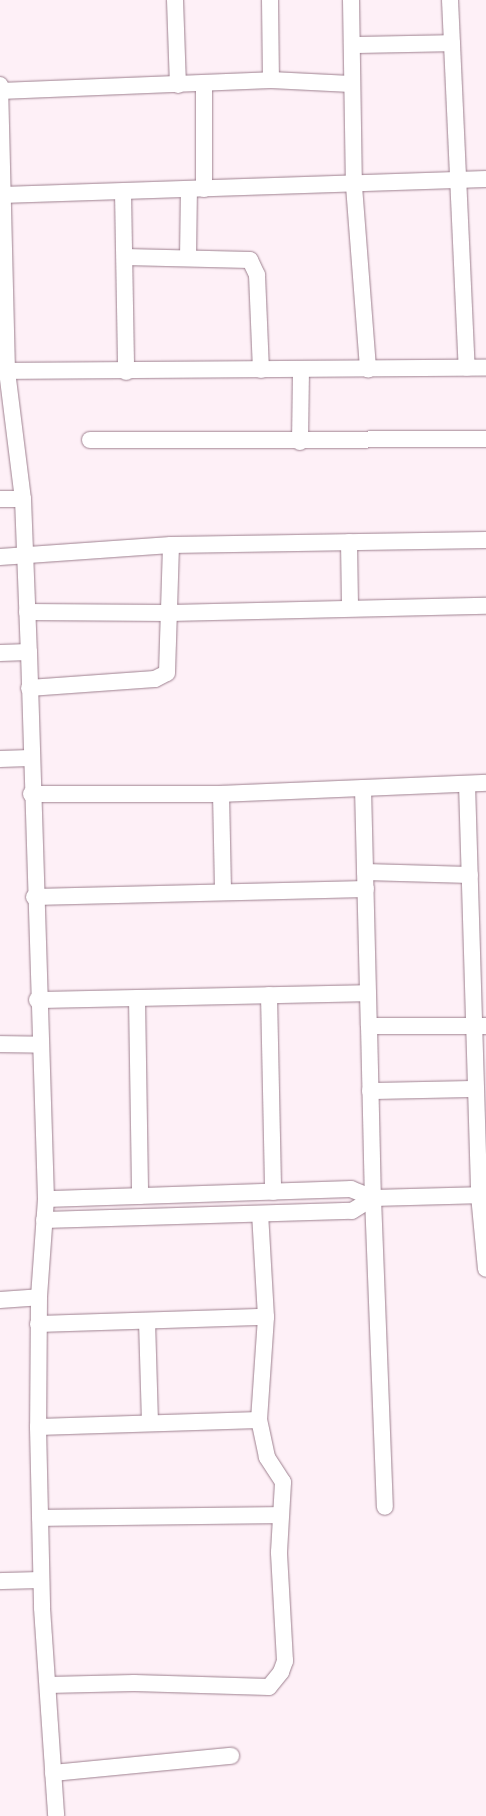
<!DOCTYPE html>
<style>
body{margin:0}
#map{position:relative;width:486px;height:1816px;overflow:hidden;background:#fef0f7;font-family:"Roboto Condensed",sans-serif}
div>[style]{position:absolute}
.roads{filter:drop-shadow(0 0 1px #9e808f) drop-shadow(0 0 1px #9e808f)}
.minor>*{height:16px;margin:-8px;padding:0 8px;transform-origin:8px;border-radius:8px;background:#fff}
span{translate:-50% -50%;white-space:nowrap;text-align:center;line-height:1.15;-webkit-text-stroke:5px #fff;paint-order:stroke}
</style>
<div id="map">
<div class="roads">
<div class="minor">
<i style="left:175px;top:0;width:85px;rotate:88deg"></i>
<i style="left:270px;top:0;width:80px;rotate:89.3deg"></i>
<i style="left:351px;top:0;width:186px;rotate:89.1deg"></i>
<i style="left:354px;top:186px;width:184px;rotate:85.6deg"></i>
<i style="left:450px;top:0;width:368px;rotate:87.4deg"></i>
<i style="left:352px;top:45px;width:100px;rotate:-1.1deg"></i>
<i style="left:204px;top:84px;width:105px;rotate:90deg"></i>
<i style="left:0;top:85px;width:286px;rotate:88.6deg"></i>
<i style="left:7px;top:371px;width:129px;rotate:82.9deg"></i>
<i style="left:23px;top:499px;width:153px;rotate:87.8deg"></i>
<i style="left:29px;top:652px;width:547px;rotate:88.22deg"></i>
<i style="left:46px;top:1199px;width:98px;rotate:94.1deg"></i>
<i style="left:39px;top:1297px;width:130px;rotate:90.4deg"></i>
<i style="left:38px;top:1427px;width:181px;rotate:88.7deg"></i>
<i style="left:42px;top:1608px;width:208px;rotate:86.1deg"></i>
<i style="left:0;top:91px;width:271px;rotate:-2.3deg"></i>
<i style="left:271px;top:80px;width:80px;rotate:2.9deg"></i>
<i style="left:123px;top:192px;width:180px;rotate:89deg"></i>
<i style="left:2px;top:195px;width:484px;rotate:-1.9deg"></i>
<i style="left:125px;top:257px;width:125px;rotate:1.4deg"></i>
<i style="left:250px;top:260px;width:17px;rotate:65deg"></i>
<i style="left:257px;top:275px;width:95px;rotate:87.6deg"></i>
<i style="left:188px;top:258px;width:68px;rotate:-89.2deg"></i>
<i style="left:0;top:371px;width:486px;rotate:-0.4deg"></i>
<i style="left:90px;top:440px;width:396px;rotate:-0.1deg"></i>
<i style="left:300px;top:442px;width:72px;rotate:-89.2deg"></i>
<i style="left:0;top:499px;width:23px"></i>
<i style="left:349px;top:542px;width:66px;rotate:89.1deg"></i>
<i style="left:0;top:557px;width:171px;rotate:-4deg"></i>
<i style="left:171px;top:545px;width:315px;rotate:-0.9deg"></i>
<i style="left:27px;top:612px;width:143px;rotate:0.4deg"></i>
<i style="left:170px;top:613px;width:316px;rotate:-1.3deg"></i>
<i style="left:0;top:653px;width:29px;rotate:-2deg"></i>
<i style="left:29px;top:688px;width:126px;rotate:-4.1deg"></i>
<i style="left:155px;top:679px;width:13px;rotate:-27deg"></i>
<i style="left:167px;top:673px;width:128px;rotate:-88.2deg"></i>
<i style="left:0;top:759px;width:30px;rotate:-2deg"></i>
<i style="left:467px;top:784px;width:411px;rotate:88.3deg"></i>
<i style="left:479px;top:1195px;width:74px;rotate:84.6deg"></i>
<i style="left:363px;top:788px;width:238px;rotate:88.6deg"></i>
<i style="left:369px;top:1026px;width:117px"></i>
<i style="left:31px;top:794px;width:190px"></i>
<i style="left:221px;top:794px;width:265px;rotate:-2.4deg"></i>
<i style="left:221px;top:794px;width:98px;rotate:88.8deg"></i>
<i style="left:365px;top:872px;width:105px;rotate:1.6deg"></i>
<i style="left:34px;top:897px;width:332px;rotate:-1.4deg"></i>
<i style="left:269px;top:995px;width:197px;rotate:88.8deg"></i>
<i style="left:137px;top:998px;width:198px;rotate:89.1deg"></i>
<i style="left:37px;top:1000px;width:331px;rotate:-1.2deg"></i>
<i style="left:369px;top:1026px;width:172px;rotate:88.7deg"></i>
<i style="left:373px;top:1198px;width:113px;rotate:-1.5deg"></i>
<i style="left:0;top:1044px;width:39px;rotate:1deg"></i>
<i style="left:370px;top:1091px;width:106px;rotate:-1.1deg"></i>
<i style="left:373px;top:1198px;width:309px;rotate:87.8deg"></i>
<i style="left:44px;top:1220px;width:308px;rotate:-1.7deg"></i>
<i style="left:352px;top:1211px;width:25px;rotate:-32deg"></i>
<i style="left:373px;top:1198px;width:24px;rotate:-158deg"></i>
<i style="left:351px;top:1189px;width:305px;rotate:178.1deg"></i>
<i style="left:0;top:1300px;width:39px;rotate:-4deg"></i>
<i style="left:147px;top:1321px;width:101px;rotate:88.3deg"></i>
<i style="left:38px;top:1324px;width:228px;rotate:-1.8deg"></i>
<i style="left:38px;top:1427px;width:221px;rotate:-1.8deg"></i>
<i style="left:40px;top:1518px;width:239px;rotate:-0.7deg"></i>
<i style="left:0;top:1581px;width:41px;rotate:-1.4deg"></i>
<i style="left:48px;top:1685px;width:86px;rotate:-1.3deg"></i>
<i style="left:134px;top:1683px;width:135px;rotate:1.7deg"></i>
<i style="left:269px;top:1687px;width:19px;rotate:-51deg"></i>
<i style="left:281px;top:1672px;width:12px;rotate:-70deg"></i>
<i style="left:285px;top:1661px;width:109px;rotate:-93.2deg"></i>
<i style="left:279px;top:1552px;width:70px;rotate:-86.7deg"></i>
<i style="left:283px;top:1482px;width:30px;rotate:-123deg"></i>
<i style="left:267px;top:1457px;width:38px;rotate:-102deg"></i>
<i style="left:259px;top:1420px;width:103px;rotate:-86.1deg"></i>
<i style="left:266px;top:1317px;width:103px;rotate:-93.3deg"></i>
<i style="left:53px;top:1773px;width:179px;rotate:-5.5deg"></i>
</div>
</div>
</div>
